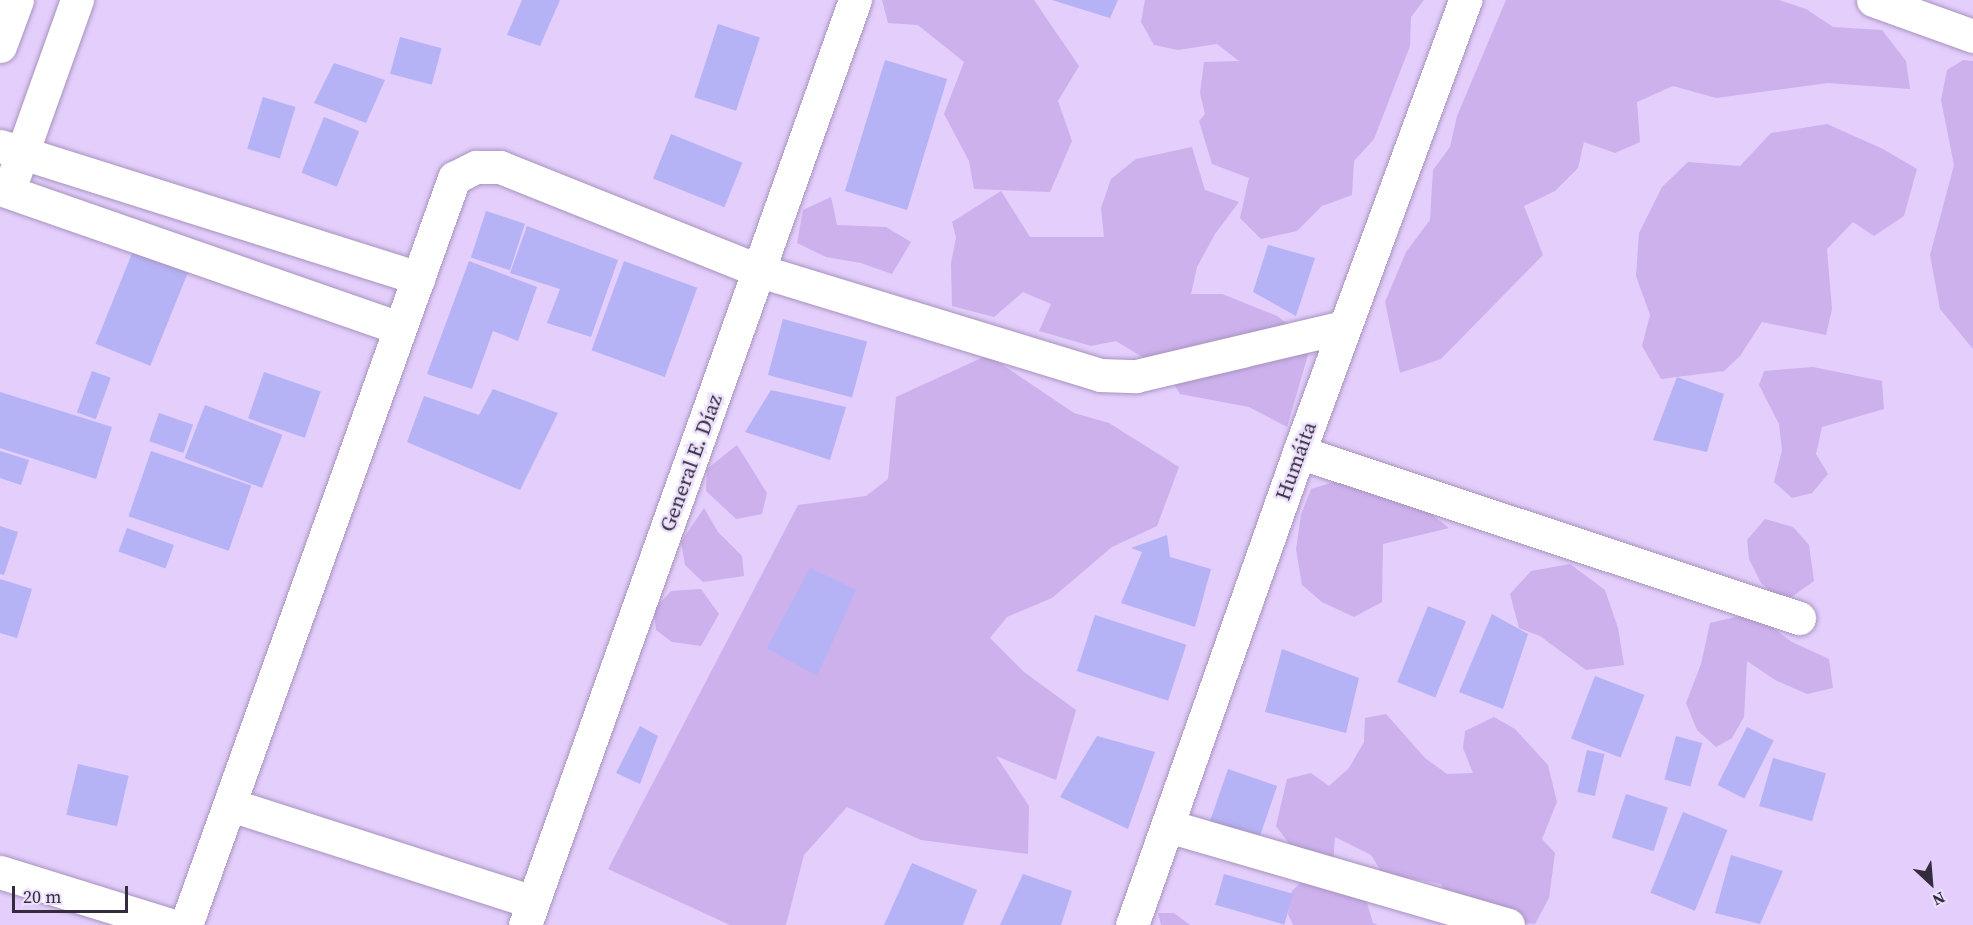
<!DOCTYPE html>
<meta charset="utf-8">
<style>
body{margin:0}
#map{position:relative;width:1973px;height:925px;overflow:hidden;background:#e3cefc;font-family:"Source Serif 4",serif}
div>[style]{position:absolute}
.green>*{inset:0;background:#ccb1ec}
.building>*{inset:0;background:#b5b2f6;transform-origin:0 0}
.roads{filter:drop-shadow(0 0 2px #a793be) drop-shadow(0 0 2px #a793be)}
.street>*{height:33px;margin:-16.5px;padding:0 16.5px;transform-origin:16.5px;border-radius:16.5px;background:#fff}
span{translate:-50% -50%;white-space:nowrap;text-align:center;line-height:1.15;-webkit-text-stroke:5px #ece0fc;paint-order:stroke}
.street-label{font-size:21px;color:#342c3e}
.north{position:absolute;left:1901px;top:853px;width:60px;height:60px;-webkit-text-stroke:4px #ece0fc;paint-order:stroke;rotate:154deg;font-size:16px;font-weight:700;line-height:24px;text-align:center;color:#342c3e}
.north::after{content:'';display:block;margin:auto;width:21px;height:27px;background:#342c3e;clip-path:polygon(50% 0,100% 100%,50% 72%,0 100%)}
.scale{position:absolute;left:12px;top:886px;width:116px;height:27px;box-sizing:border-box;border:3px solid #342c3e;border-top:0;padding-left:8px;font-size:18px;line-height:21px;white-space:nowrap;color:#342c3e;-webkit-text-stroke:4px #ece0fc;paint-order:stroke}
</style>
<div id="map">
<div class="green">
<i style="clip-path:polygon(882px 0,1034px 0,1079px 66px,1058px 101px,1072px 141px,1050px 192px,974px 189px,969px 161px,944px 114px,964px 62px,918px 25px,888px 23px)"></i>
<i style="clip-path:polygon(1145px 0,1424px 0,1411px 17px,1410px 46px,1374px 139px,1354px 161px,1352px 195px,1322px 206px,1297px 231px,1261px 239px,1240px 218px,1249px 178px,1212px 164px,1199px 121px,1205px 114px,1200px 93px,1204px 62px,1239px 61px,1217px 44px,1178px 50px,1154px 45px,1141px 22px)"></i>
<i style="clip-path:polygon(1506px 0,1779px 0,1806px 9px,1833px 27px,1882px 30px,1906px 61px,1910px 89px,1828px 83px,1716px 98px,1673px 86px,1637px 102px,1640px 142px,1615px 153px,1584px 142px,1578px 168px,1555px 191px,1524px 206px,1543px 255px,1441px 359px,1400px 373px,1385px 302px,1406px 252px,1430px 220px,1433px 170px,1450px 147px,1457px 116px)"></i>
<i style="clip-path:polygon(1963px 60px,1973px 61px,1973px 349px,1940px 309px,1930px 255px,1954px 165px,1941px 100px,1947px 70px)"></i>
<i style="clip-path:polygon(1827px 124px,1883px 149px,1917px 169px,1904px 216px,1874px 236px,1853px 222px,1827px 249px,1832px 309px,1826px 335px,1762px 322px,1740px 356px,1724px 371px,1661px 379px,1642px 346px,1650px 315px,1636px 276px,1639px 233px,1662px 187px,1688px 162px,1740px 166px,1771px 133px)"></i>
<i style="clip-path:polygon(1192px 147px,1205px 190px,1239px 202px,1215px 234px,1197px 267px,1191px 294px,1222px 294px,1277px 316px,1312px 341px,1287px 427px,1249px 407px,1180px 394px,1167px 372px,1116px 341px,1091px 346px,1039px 331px,1051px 304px,1023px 292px,994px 317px,952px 306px,951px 263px,956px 238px,952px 222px,1001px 191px,1030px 237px,1104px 237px,1101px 208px,1111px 179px,1136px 159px)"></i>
<i style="clip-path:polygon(831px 197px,837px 225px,886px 227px,911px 242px,892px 274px,861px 263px,826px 257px,797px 243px,803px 210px)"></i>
<i style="clip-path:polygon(988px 355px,1074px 413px,1109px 423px,1179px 467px,1157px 526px,1112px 547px,1052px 598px,1007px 617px,990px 638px,1024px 672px,1076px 710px,1056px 780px,996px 756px,1029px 806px,1028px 854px,921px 840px,847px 807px,804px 855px,786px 925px,730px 925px,608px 869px,798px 505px,866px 496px,888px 479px,896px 397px)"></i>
<i style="clip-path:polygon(1813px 367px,1882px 381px,1884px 409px,1822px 427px,1816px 454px,1828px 474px,1812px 493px,1792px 498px,1774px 482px,1782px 450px,1779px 424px,1759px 385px,1764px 371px)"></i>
<i style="clip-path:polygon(737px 445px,767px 493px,762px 514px,736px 519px,706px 491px,707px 469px)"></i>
<i style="clip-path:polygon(1337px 481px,1417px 503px,1449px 528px,1383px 544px,1382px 602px,1354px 617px,1322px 602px,1302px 585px,1296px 549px,1301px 515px,1311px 489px)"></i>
<i style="clip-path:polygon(704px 508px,718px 532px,742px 556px,744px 576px,703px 582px,685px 565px,681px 542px)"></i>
<i style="clip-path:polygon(1765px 519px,1793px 527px,1809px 545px,1814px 581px,1783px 603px,1761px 583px,1749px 559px,1747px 540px)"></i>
<i style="clip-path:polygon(1570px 564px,1605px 590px,1618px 628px,1624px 665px,1586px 670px,1540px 636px,1519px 628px,1510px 594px,1531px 571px)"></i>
<i style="clip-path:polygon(701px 589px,719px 614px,701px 646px,672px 642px,656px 630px,654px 610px,671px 591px)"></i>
<i style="clip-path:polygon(1744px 615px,1764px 621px,1792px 642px,1829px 659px,1833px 688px,1807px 694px,1775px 680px,1747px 661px,1744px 717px,1732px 738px,1716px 747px,1697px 730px,1686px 703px,1701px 664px,1710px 623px)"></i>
<i style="clip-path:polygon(1386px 714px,1425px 758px,1447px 774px,1473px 773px,1463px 748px,1465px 731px,1494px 717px,1515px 729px,1548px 765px,1557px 802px,1542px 839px,1555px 853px,1549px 898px,1535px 924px,1460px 916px,1441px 884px,1382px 873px,1371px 855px,1335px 837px,1333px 865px,1305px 865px,1276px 826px,1287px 779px,1311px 773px,1329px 786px,1349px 768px,1364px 742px,1365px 718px)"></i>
<i style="clip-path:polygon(1310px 873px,1365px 896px,1373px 923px,1378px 925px,1293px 925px,1288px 914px,1292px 891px)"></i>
<i style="clip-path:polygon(1158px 913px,1174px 913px,1190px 925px,1161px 925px)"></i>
</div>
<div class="building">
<i style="clip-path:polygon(522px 0,560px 0,540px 46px,507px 35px)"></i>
<i style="clip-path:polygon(1052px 0,1118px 0,1110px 18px)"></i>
<i style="left:718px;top:24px;width:44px;height:77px;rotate:18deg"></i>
<i style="left:400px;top:37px;width:43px;height:38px;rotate:15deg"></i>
<i style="left:885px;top:60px;width:65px;height:137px;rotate:17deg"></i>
<i style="clip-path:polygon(334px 63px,385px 80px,366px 123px,314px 103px)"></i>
<i style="left:263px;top:97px;width:34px;height:54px;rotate:17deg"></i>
<i style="left:324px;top:117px;width:38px;height:60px;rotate:22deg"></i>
<i style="left:671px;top:134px;width:77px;height:48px;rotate:22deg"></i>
<i style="left:486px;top:211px;width:41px;height:49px;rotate:18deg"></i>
<i style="clip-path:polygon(527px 226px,618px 260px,591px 337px,547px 323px,560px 289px,510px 273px)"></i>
<i style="clip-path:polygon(1268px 245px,1315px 258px,1296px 316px,1253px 292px)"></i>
<i style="left:133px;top:251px;width:59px;height:100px;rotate:22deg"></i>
<i style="clip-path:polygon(469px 261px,537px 287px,518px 341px,493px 331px,472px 389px,427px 374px)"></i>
<i style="left:624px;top:261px;width:78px;height:95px;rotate:20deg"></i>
<i style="left:783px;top:319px;width:87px;height:58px;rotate:15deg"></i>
<i style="left:92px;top:371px;width:20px;height:44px;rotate:20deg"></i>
<i style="left:264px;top:372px;width:60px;height:49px;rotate:19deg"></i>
<i style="clip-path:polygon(1677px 377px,1724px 394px,1707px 452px,1653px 440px)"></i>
<i style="clip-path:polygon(493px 389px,558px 413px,520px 490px,407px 442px,424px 396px,479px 415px)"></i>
<i style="clip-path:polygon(771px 390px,846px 407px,830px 460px,745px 432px)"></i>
<i style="clip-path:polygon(0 392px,112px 427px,96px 479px,0 448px)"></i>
<i style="left:205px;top:405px;width:83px;height:57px;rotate:21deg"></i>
<i style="left:159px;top:413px;width:36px;height:30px;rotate:19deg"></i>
<i style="clip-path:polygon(0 451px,29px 460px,21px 485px,0 478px)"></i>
<i style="left:151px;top:451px;width:106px;height:69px;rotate:19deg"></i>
<i style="clip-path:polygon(0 526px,18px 532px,4px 575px,0 574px)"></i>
<i style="left:127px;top:528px;width:50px;height:25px;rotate:20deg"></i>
<i style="clip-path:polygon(1167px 535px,1170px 557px,1211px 569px,1195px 627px,1121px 603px,1142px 552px,1131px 548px)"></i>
<i style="clip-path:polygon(810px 568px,856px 590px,817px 676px,767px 648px)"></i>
<i style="clip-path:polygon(0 579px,32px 589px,17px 638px,0 633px)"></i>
<i style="left:1428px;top:606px;width:41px;height:82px;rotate:22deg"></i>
<i style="clip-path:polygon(1492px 614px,1528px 634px,1503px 709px,1459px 692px)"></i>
<i style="left:1095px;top:615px;width:96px;height:59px;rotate:18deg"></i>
<i style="clip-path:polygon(1282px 649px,1359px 678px,1346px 733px,1265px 712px)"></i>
<i style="left:1595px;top:676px;width:53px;height:67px;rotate:21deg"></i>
<i style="clip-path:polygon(640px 726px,658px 736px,640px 784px,616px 773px)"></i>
<i style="left:1747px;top:727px;width:30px;height:65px;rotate:27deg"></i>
<i style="clip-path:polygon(1097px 736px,1155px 752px,1128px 829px,1060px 797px)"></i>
<i style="left:1676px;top:736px;width:27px;height:45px;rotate:15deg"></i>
<i style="left:1587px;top:750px;width:18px;height:43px;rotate:13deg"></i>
<i style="left:1773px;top:758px;width:55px;height:50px;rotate:16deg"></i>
<i style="left:78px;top:764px;width:52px;height:52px;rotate:13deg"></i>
<i style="left:1228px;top:769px;width:52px;height:57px;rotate:19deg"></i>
<i style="left:1626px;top:794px;width:44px;height:46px;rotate:18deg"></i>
<i style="left:1683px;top:812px;width:48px;height:87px;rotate:22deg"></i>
<i style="clip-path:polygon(1731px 855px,1783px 871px,1760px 924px,1715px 913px)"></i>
<i style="clip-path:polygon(912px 863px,977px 890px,963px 925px,884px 925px)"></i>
<i style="clip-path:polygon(1023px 874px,1072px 891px,1061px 925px,1000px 925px)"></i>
<i style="left:1224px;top:874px;width:72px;height:32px;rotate:16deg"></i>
</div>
<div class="roads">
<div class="street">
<i style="left:1873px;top:0;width:106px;rotate:19.8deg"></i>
<i style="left:0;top:46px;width:49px;rotate:-69.7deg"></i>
<i style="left:0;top:146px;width:439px;rotate:17.5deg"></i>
<i style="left:15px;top:173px;width:184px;rotate:-70.3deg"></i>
<i style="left:0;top:189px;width:423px;rotate:19.2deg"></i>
<i style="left:1299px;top:452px;width:527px;rotate:18.37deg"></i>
<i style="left:231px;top:805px;width:317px;rotate:17.8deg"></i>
<i style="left:1168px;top:826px;width:354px;rotate:16.2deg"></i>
<i style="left:0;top:872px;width:178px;rotate:17.3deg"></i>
<i style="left:186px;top:925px;width:794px;rotate:-70.26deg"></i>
<i style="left:454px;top:178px;width:25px;rotate:-27deg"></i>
<i style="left:476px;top:167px;width:24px"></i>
<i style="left:500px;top:167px;width:280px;rotate:21.8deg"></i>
<i style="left:760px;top:271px;width:356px;rotate:17deg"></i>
<i style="left:1100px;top:375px;width:36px;rotate:2deg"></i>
<i style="left:1136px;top:376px;width:214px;rotate:-13.3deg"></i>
<i style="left:525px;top:925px;width:982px;rotate:-70.37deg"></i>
<i style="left:1132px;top:925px;width:502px;rotate:-70.55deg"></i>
<i style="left:1299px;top:452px;width:482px;rotate:-69.8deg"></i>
</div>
</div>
<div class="street-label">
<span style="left:1296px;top:461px;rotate:-70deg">Humáita</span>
<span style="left:691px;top:463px;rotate:-70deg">General E. Díaz</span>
</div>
<div class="north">N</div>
<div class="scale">20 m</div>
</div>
